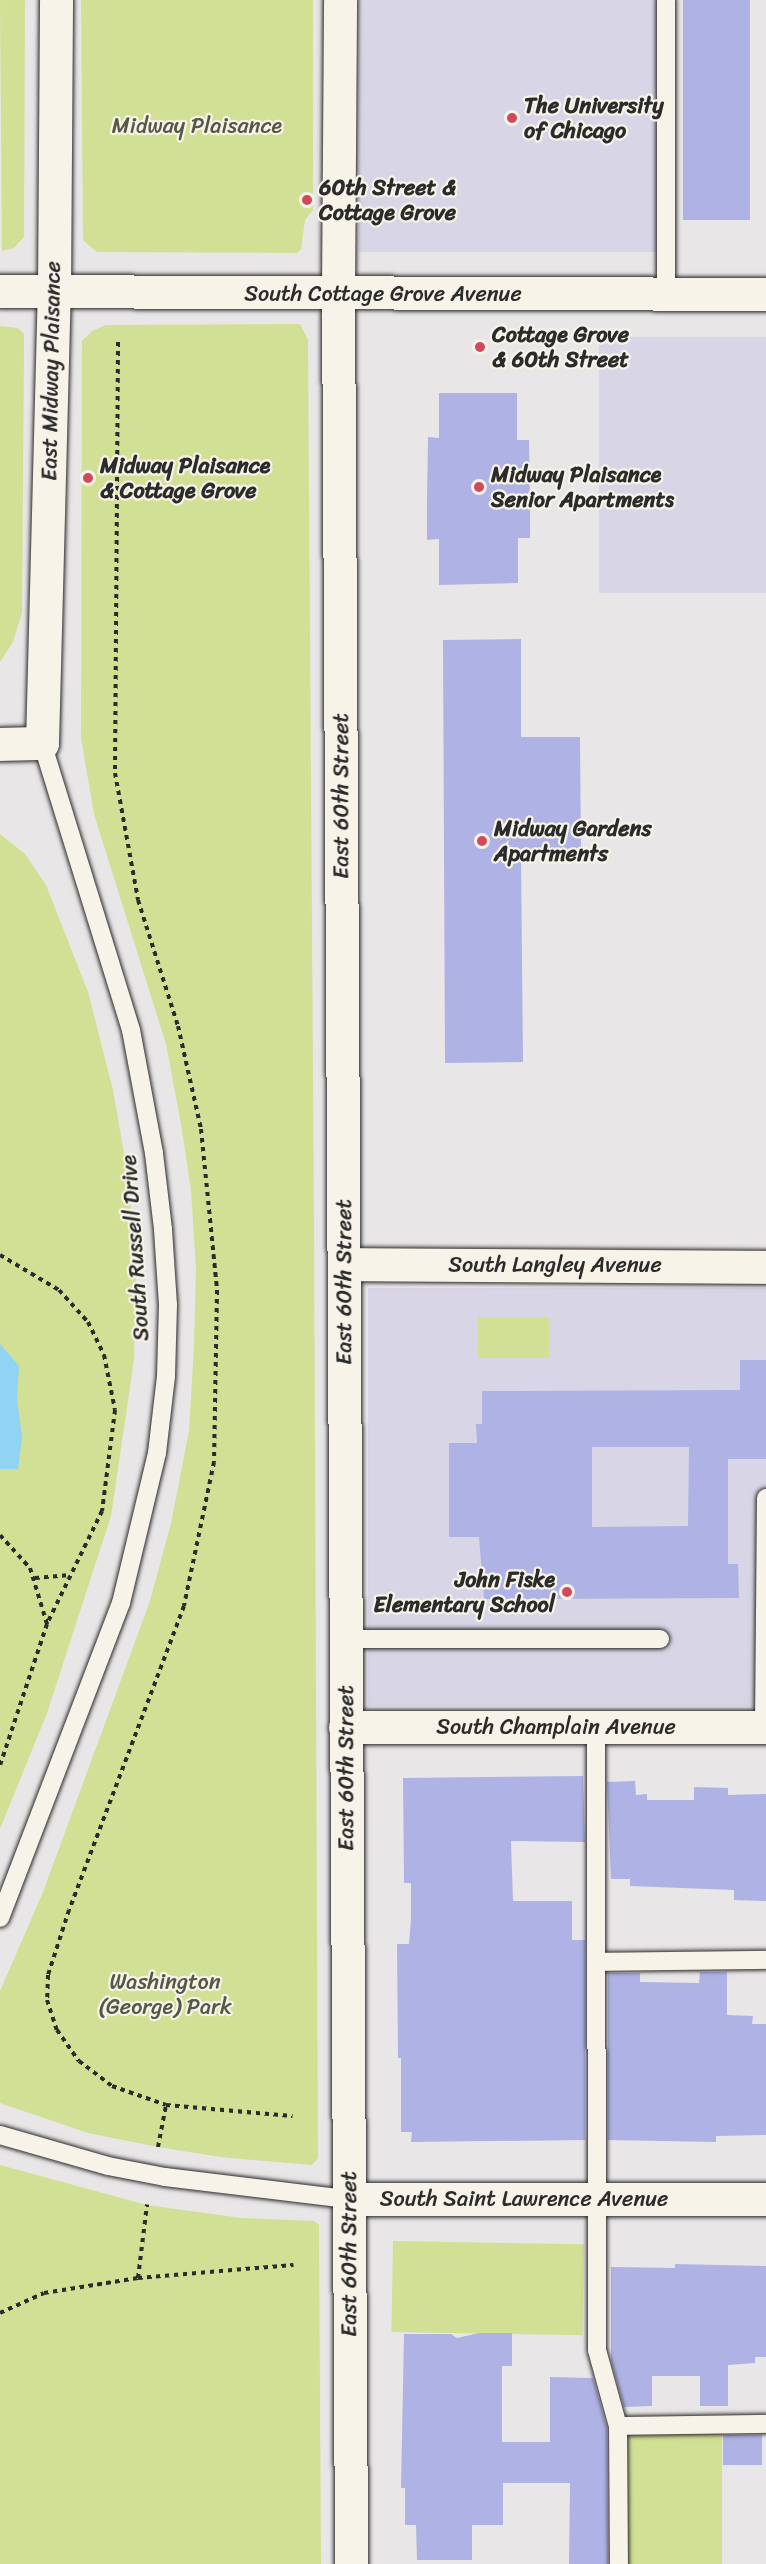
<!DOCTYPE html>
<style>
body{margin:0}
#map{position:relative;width:766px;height:2564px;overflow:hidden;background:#e9e6e7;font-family:Sriracha,sans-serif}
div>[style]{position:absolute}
.built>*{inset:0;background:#d8d6e6;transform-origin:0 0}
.green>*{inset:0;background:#d1e094;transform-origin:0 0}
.water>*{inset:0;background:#91d3f3}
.building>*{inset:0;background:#afb2e4;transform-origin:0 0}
.path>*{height:4px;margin-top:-2px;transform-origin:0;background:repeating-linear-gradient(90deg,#2b2b2b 0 4.5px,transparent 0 9px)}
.roads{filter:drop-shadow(0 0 2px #2b2b2b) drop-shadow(0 0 2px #2b2b2b)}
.service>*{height:18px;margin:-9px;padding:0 9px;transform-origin:9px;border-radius:9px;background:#f7f3e8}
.minor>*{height:33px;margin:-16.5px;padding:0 16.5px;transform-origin:16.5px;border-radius:16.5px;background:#f7f3e8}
.tertiary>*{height:33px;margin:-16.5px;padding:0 16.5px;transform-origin:16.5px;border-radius:16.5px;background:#f7f3e8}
.secondary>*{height:33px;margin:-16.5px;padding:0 16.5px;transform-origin:16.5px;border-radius:16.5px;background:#f7f3e8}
.dots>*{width:16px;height:16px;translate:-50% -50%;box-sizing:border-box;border:3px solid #f7f3e8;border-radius:50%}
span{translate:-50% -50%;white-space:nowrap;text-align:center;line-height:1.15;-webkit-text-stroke:4.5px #f7f3e8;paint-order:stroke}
.poi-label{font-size:22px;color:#2b2b2b;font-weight:700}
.left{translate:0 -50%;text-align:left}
.right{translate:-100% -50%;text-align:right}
.park-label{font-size:22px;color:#545845}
.street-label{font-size:22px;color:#2b2b2b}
</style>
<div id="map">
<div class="built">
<i style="left:359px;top:0;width:307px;height:252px"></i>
<i style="left:766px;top:337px;width:256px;height:167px;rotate:90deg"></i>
<i style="left:766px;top:1288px;width:418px;height:398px;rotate:90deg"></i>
</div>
<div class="green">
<i style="clip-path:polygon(0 0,25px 0,24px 237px,14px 248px,2px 251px)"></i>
<i style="clip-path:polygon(81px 0,313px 0,313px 210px,305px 220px,301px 249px,297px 253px,97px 252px,83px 240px)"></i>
<i style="clip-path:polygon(300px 324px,308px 340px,314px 1224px,318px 2158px,312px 2165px,220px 2157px,158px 2147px,88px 2133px,0 2103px,0 1991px,43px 1892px,150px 1601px,171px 1523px,189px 1431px,194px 1345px,196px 1269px,191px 1190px,181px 1124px,166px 1044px,94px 814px,81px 738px,82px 341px,92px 331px,106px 325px)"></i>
<i style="clip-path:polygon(0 326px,18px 328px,24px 334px,24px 350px,22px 613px,13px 642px,0 662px)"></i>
<i style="clip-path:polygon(0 834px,25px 854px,46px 885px,88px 992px,113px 1090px,128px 1176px,136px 1270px,134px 1360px,111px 1516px,47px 1713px,0 1829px)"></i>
<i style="left:549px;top:1317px;width:41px;height:71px;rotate:90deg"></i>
<i style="clip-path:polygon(0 2165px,147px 2205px,241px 2218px,314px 2221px,319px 2225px,321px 2564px,0 2564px)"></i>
<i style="left:393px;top:2241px;width:191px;height:91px;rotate:1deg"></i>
<i style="left:722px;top:2430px;width:134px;height:99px;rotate:90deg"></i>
</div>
<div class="water">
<i style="clip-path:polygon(0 1344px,19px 1366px,17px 1398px,22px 1438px,18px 1469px,0 1469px)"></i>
</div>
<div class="building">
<i style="left:683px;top:0;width:67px;height:220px"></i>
<i style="clip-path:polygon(439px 393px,517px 393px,517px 440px,529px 440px,530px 503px,530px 538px,518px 538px,518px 583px,439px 585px,439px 539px,427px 540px,427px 500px,428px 437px,439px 438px)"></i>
<i style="clip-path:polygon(521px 639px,521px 737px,580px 737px,581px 854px,521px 854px,523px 1062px,445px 1063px,443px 640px)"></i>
<i style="clip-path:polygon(evenodd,740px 1360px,766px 1360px,766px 1459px,728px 1459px,728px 1564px,738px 1564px,739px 1598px,484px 1599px,479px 1537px,449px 1537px,449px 1443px,477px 1443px,476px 1424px,482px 1424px,482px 1391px,740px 1390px,740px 1360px,592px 1447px,689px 1447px,688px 1526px,592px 1527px,592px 1447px)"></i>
<i style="clip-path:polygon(583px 1776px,585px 1842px,511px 1841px,513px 1901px,572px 1901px,572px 1940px,585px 1940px,585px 2140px,411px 2142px,412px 2132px,401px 2132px,401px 2058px,398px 2058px,397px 1944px,409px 1944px,411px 1919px,411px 1883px,404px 1883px,403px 1778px)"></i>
<i style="clip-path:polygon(635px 1781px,636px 1795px,647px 1794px,647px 1800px,694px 1800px,694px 1787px,728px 1788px,728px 1795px,766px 1794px,766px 1901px,734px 1900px,734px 1890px,630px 1886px,630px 1879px,611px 1879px,607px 1782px)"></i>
<i style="clip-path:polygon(700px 1972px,727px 1972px,727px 2015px,753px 2016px,752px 2024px,766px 2024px,766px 2135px,716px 2136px,716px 2142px,608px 2140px,608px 1973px,640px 1973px,640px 1982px,699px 1983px)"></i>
<i style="clip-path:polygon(675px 2264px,766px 2266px,766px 2357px,755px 2357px,755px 2363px,728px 2365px,728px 2406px,700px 2406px,700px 2376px,652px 2376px,652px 2406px,624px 2407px,611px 2360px,611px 2267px,675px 2268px)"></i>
<i style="clip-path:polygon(479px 2333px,512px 2333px,512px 2366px,502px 2366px,502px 2442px,550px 2442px,550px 2377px,593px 2378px,607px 2428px,608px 2564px,569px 2564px,570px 2483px,503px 2483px,503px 2525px,472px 2525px,472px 2560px,417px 2560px,416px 2525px,405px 2525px,405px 2488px,401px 2488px,404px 2334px,451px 2334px,457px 2338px)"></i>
<i style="left:762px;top:2435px;width:30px;height:39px;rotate:90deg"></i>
</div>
<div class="path">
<i style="left:118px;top:342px;width:431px;rotate:90.4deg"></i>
<i style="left:115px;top:773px;width:129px;rotate:79.7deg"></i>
<i style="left:138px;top:900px;width:132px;rotate:72.4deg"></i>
<i style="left:178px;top:1026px;width:106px;rotate:77.4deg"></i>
<i style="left:201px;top:1129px;width:162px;rotate:84.3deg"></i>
<i style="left:217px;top:1290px;width:172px;rotate:91deg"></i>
<i style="left:214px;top:1462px;width:147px;rotate:101.8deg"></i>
<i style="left:184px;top:1606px;width:325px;rotate:110.7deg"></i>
<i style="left:69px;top:1910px;width:68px;rotate:107.9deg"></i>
<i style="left:48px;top:1975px;width:25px;rotate:92deg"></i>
<i style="left:47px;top:2000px;width:32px;rotate:72deg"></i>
<i style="left:57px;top:2030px;width:38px;rotate:55deg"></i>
<i style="left:79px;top:2061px;width:41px;rotate:37.1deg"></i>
<i style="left:112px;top:2086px;width:57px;rotate:19.4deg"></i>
<i style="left:166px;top:2105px;width:127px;rotate:5deg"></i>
<i style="left:0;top:1255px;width:69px;rotate:30.7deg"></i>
<i style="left:59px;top:1290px;width:43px;rotate:47.8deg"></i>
<i style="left:88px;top:1322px;width:37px;rotate:64deg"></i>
<i style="left:104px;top:1355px;width:56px;rotate:78.7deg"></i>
<i style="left:115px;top:1410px;width:102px;rotate:97.3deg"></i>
<i style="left:102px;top:1511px;width:126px;rotate:116deg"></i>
<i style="left:47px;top:1624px;width:149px;rotate:108.4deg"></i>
<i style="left:0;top:1535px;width:45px;rotate:47.7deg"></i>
<i style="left:30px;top:1568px;width:59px;rotate:73.1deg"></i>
<i style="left:35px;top:1578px;width:35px;rotate:-5deg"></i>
<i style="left:158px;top:2147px;width:43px;rotate:-79.2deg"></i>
<i style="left:138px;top:2278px;width:74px;rotate:-83deg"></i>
<i style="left:0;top:2313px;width:48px;rotate:-24.4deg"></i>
<i style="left:44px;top:2293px;width:95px;rotate:-9.1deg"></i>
<i style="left:138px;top:2278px;width:156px;rotate:-4.8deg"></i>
</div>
<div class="roads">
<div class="service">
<i style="left:666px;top:294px;width:294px;rotate:-90deg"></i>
<i style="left:346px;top:1639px;width:314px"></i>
<i style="left:596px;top:1726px;width:624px;rotate:89.91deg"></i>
<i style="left:597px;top:2350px;width:79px;rotate:74.6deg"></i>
<i style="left:618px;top:2426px;width:138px;rotate:89.6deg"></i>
<i style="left:764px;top:1727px;width:229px;rotate:-89.5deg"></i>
<i style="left:0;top:1918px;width:337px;rotate:-69deg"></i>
<i style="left:121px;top:1603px;width:154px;rotate:-76.5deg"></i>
<i style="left:157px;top:1453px;width:78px;rotate:-83.3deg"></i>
<i style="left:166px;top:1376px;width:71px;rotate:-88.4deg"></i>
<i style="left:168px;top:1305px;width:76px;rotate:-93.8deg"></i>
<i style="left:163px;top:1229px;width:77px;rotate:-96.8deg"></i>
<i style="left:154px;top:1153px;width:125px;rotate:-100.6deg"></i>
<i style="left:131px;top:1030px;width:300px;rotate:-107.2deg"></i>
<i style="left:596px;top:1962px;width:170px;rotate:-0.7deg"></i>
<i style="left:0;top:2135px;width:112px;rotate:16deg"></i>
<i style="left:108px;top:2166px;width:58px;rotate:10.9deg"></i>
<i style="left:165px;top:2177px;width:184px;rotate:6.9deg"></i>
<i style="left:618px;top:2426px;width:148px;rotate:-0.8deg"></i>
</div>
<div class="minor">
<i style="left:338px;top:294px;width:294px;rotate:-89.6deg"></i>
<i style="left:344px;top:1264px;width:422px;rotate:0.4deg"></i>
<i style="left:345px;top:1727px;width:421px"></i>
<i style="left:348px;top:2199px;width:418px"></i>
</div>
<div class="tertiary">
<i style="left:338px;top:294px;width:2270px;rotate:89.67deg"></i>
<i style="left:0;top:744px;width:42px;rotate:-1.4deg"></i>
<i style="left:42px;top:743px;width:451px;rotate:-88.5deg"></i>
<i style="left:54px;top:292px;width:292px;rotate:-89.6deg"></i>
</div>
<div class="secondary">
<i style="left:0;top:291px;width:766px;rotate:0.22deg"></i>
</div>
</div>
<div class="dots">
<i style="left:512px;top:118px;background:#d1495b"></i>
<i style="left:307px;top:200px;background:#d1495b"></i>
<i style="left:480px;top:347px;background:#d1495b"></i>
<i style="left:88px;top:478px;background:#d1495b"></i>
<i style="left:479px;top:487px;background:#d1495b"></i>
<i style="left:482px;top:841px;background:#d1495b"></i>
<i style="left:567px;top:1592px;background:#d1495b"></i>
</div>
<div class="poi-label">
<span class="left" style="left:524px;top:118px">The University<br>of Chicago</span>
<span class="left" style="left:319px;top:200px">60th Street &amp;<br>Cottage Grove</span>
<span class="left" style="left:492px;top:347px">Cottage Grove<br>&amp; 60th Street</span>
<span class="left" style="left:100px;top:478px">Midway Plaisance<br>&amp; Cottage Grove</span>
<span class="left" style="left:491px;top:487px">Midway Plaisance<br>Senior Apartments</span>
<span class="left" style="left:494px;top:841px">Midway Gardens<br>Apartments</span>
<span class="right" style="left:555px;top:1592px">John Fiske<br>Elementary School</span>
</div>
<div class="park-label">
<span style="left:197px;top:126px">Midway Plaisance</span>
<span style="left:165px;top:1994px">Washington<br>(George) Park</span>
</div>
<div class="street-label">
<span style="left:383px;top:294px">South Cottage Grove Avenue</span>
<span style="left:51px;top:371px;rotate:-89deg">East Midway Plaisance</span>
<span style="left:341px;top:796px;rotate:-90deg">East 60th Street</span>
<span style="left:135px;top:1248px;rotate:-94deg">South Russell Drive</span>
<span style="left:555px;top:1265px">South Langley Avenue</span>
<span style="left:344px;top:1282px;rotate:-90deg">East 60th Street</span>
<span style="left:556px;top:1727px">South Champlain Avenue</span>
<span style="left:346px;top:1768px;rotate:-90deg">East 60th Street</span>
<span style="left:524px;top:2199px">South Saint Lawrence Avenue</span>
<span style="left:349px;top:2254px;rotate:-90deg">East 60th Street</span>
</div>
</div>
